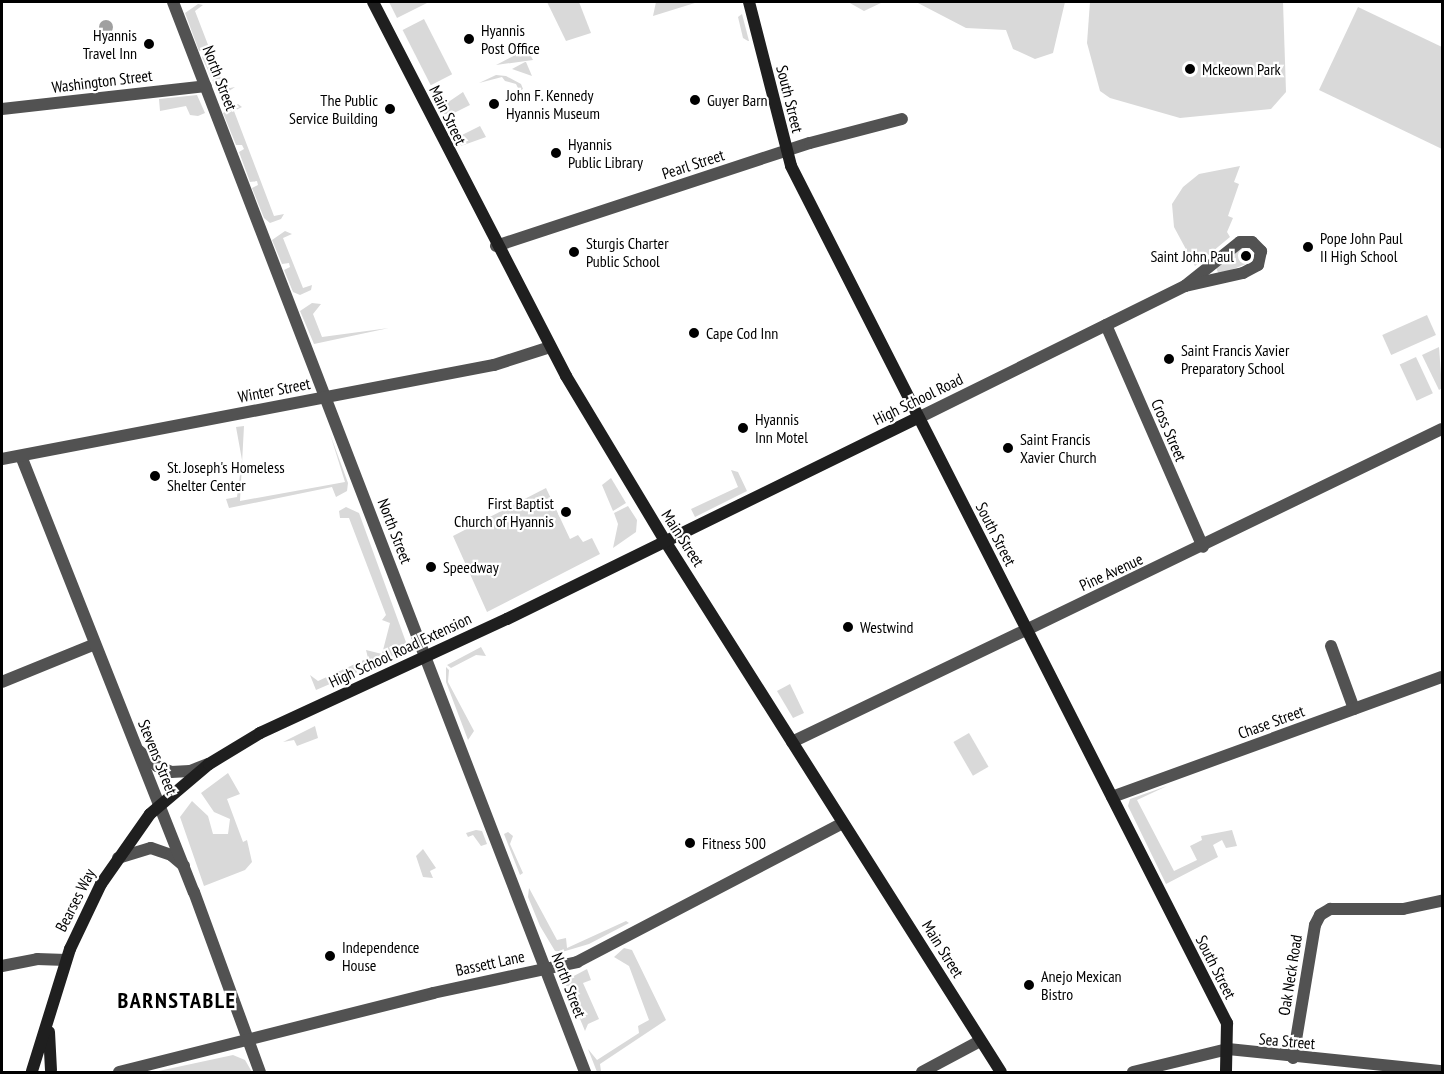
<!DOCTYPE html>
<style>
body{margin:0}
#map{position:relative;width:1444px;height:1074px;overflow:hidden;background:#fff;font-family:"PT Sans Narrow",sans-serif}
div>[style]{position:absolute}
.green>*{inset:0;background:#d9d9d9;transform-origin:0 0}
.water>*{inset:0;background:#a0a0a0}
.round{border-radius:50%}
.minor>*{height:12px;margin:-6px;padding:0 6px;transform-origin:6px;border-radius:6px;background:#525252}
.tertiary>*{height:12px;margin:-6px;padding:0 6px;transform-origin:6px;border-radius:6px;background:#525252}
.secondary>*{height:12px;margin:-6px;padding:0 6px;transform-origin:6px;border-radius:6px;background:#1f1f1f}
.dots>*{width:16px;height:16px;translate:-50% -50%;box-sizing:border-box;border:3px solid #fff;border-radius:50%}
span{translate:-50% -50%;white-space:nowrap;text-align:center;line-height:1.15;-webkit-text-stroke:4.5px #fff;paint-order:stroke}
.poi-label{font-size:16px;color:#000}
.left{translate:0 -50%;text-align:left}
.right{translate:-100% -50%;text-align:right}
.street-label{font-size:16px;color:#000}
.district-label{font-size:22px;color:#000;font-weight:700;letter-spacing:1.5px}
.frame{position:absolute;inset:0;border:3px solid #000;pointer-events:none}
</style>
<div id="map">
<div class="green">
<i style="clip-path:polygon(389px 2px,429px 2px,397px 18px)"></i>
<i style="clip-path:polygon(547px 2px,579px 2px,591px 33px,566px 41px)"></i>
<i style="clip-path:polygon(656px 2px,698px 2px,653px 16px)"></i>
<i style="clip-path:polygon(848px 2px,883px 2px,864px 11px)"></i>
<i style="clip-path:polygon(916px 2px,1065px 2px,1053px 53px,1035px 59px,1013px 49px,1006px 30px,966px 28px)"></i>
<i style="clip-path:polygon(1090px 2px,1283px 2px,1286px 92px,1271px 109px,1180px 118px,1110px 98px,1100px 91px,1087px 43px)"></i>
<i style="clip-path:polygon(198px 4px,203px 5px,195px 11px,225px 89px,235px 87px,220px 97px,202px 57px,208px 53px,206px 49px,199px 51px,185px 13px)"></i>
<i style="clip-path:polygon(1358px 7px,1442px 47px,1442px 149px,1319px 90px)"></i>
<i style="clip-path:polygon(742px 14px,749px 41px,748px 41px,743px 38px,738px 17px)"></i>
<i style="left:424px;top:19px;width:62px;height:24px;rotate:63deg"></i>
<i style="clip-path:polygon(527px 49px,533px 60px,496px 65px)"></i>
<i style="clip-path:polygon(525px 62px,526px 62px,532px 76px,512px 69px)"></i>
<i style="clip-path:polygon(496px 75px,506px 76px,521px 84px,523px 89px,511px 96px,519px 90px,516px 84px,505px 81px,502px 77px,479px 83px)"></i>
<i style="clip-path:polygon(463px 92px,470px 105px,446px 117px,441px 107px)"></i>
<i style="clip-path:polygon(197px 95px,205px 113px,198px 116px,190px 115px,186px 106px,160px 111px,159px 99px)"></i>
<i style="clip-path:polygon(238px 104px,242px 107px,234px 111px,274px 216px,284px 214px,281px 219px,270px 223px,264px 218px,252px 188px,258px 185px,257px 181px,250px 182px,239px 152px,244px 149px,242px 145px,236px 145px,223px 113px)"></i>
<i style="clip-path:polygon(480px 126px,486px 137px,461px 146px,456px 138px)"></i>
<i style="clip-path:polygon(1240px 166px,1234px 182px,1239px 184px,1228px 216px,1233px 218px,1227px 232px,1230px 237px,1195px 266px,1174px 227px,1172px 204px,1183px 187px,1199px 174px)"></i>
<i style="clip-path:polygon(285px 231px,292px 234px,283px 238px,303px 288px,312px 285px,311px 290px,300px 295px,293px 292px,284px 270px,290px 267px,289px 263px,282px 264px,272px 240px)"></i>
<i style="clip-path:polygon(1244px 246px,1253px 250px,1244px 249px,1239px 258px,1248px 262px,1255px 254px,1253px 261px,1219px 275px,1215px 265px)"></i>
<i style="clip-path:polygon(312px 303px,321px 304px,313px 314px,322px 337px,389px 328px,314px 344px,300px 311px)"></i>
<i style="left:1427px;top:315px;width:22px;height:49px;rotate:66deg"></i>
<i style="clip-path:polygon(1439px 347px,1442px 388px,1439px 390px,1422px 355px)"></i>
<i style="left:1416px;top:357px;width:40px;height:18px;rotate:65deg"></i>
<i style="clip-path:polygon(244px 426px,240px 501px,345px 482px,330px 434px,348px 483px,347px 491px,336px 497px,332px 487px,229px 508px,226px 499px,237px 497px,242px 460px,236px 427px)"></i>
<i style="clip-path:polygon(731px 470px,738px 472px,747px 491px,695px 517px,691px 509px,738px 487px)"></i>
<i style="clip-path:polygon(611px 478px,626px 503px,613px 511px,602px 485px)"></i>
<i style="clip-path:polygon(546px 488px,570px 539px,578px 535px,583px 542px,592px 538px,600px 554px,487px 612px,453px 536px)"></i>
<i style="clip-path:polygon(628px 506px,637px 520px,636px 532px,613px 548px,618px 524px,614px 513px)"></i>
<i style="clip-path:polygon(346px 507px,359px 513px,407px 645px,402px 653px,316px 690px,310px 675px,318px 681px,368px 658px,366px 650px,382px 654px,390px 623px,382px 620px,386px 615px,349px 518px,340px 518px,339px 511px)"></i>
<i style="clip-path:polygon(481px 647px,486px 656px,476px 655px,451px 668px,447px 665px)"></i>
<i style="clip-path:polygon(446px 667px,449px 670px,448px 682px,474px 731px,468px 740px,446px 682px)"></i>
<i style="clip-path:polygon(790px 684px,804px 713px,793px 718px,777px 691px)"></i>
<i style="clip-path:polygon(315px 726px,318px 738px,297px 746px,294px 740px,283px 742px)"></i>
<i style="left:969px;top:733px;width:39px;height:18px;rotate:60deg"></i>
<i style="clip-path:polygon(228px 773px,240px 794px,227px 799px,243px 842px,247px 840px,252px 862px,245px 870px,204px 886px,180px 817px,192px 801px,208px 816px,213px 834px,228px 834px,230px 819px,214px 812px,201px 793px)"></i>
<i style="clip-path:polygon(1167px 786px,1137px 800px,1174px 871px,1197px 860px,1190px 846px,1202px 840px,1201px 836px,1232px 830px,1237px 846px,1226px 848px,1222px 840px,1213px 845px,1218px 857px,1166px 884px,1128px 806px,1130px 799px)"></i>
<i style="clip-path:polygon(476px 830px,482px 831px,487px 844px,481px 846px,473px 835px,468px 837px,466px 833px)"></i>
<i style="clip-path:polygon(508px 832px,513px 836px,510px 844px,523px 873px,520px 875px,504px 834px)"></i>
<i style="clip-path:polygon(423px 849px,436px 868px,430px 871px,433px 878px,423px 877px,416px 856px)"></i>
<i style="clip-path:polygon(529px 888px,557px 940px,566px 938px,567px 948px,626px 921px,629px 923px,589px 944px,562px 952px,555px 951px,540px 926px,528px 897px)"></i>
<i style="clip-path:polygon(624px 948px,632px 950px,666px 1020px,600px 1064px,601px 1071px,597px 1072px,588px 1049px,597px 1060px,639px 1033px,638px 1026px,649px 1020px,629px 966px,614px 957px)"></i>
<i style="clip-path:polygon(587px 969px,591px 980px,583px 983px,599px 1019px,588px 1024px,585px 1031px,566px 985px,572px 977px)"></i>
<i style="clip-path:polygon(233px 1055px,245px 1060px,252px 1072px,154px 1072px)"></i>
</div>
<div class="water">
<i class="round" style="left:99px;top:20px;width:14px;height:14px"></i>
</div>
<div class="minor">
<i style="left:2px;top:109px;width:205px;rotate:-6.4deg"></i>
<i style="left:496px;top:246px;width:330px;rotate:-18.2deg"></i>
<i style="left:810px;top:143px;width:95px;rotate:-14.6deg"></i>
<i style="left:1106px;top:325px;width:242px;rotate:66.4deg"></i>
<i style="left:918px;top:418px;width:298px;rotate:-26.3deg"></i>
<i style="left:1185px;top:286px;width:70px;rotate:-38.7deg"></i>
<i style="left:1240px;top:242px;width:12px"></i>
<i style="left:1252px;top:242px;width:13px;rotate:45deg"></i>
<i style="left:1261px;top:251px;width:14px;rotate:102deg"></i>
<i style="left:1258px;top:265px;width:17px;rotate:152deg"></i>
<i style="left:1243px;top:273px;width:59px;rotate:167.4deg"></i>
<i style="left:1026px;top:630px;width:462px;rotate:-25.8deg"></i>
<i style="left:1331px;top:646px;width:67px;rotate:69.9deg"></i>
<i style="left:2px;top:682px;width:100px;rotate:-22.2deg"></i>
<i style="left:138px;top:750px;width:25px;rotate:40deg"></i>
<i style="left:157px;top:766px;width:15px;rotate:23deg"></i>
<i style="left:171px;top:772px;width:19px;rotate:-3deg"></i>
<i style="left:190px;top:771px;width:19px;rotate:-21deg"></i>
<i style="left:1112px;top:797px;width:351px;rotate:-20deg"></i>
<i style="left:118px;top:858px;width:34px;rotate:-17deg"></i>
<i style="left:151px;top:848px;width:21px;rotate:19deg"></i>
<i style="left:171px;top:855px;width:17px;rotate:40deg"></i>
<i style="left:2px;top:966px;width:36px;rotate:-11deg"></i>
<i style="left:37px;top:959px;width:29px;rotate:2deg"></i>
<i style="left:545px;top:969px;width:33px;rotate:-12deg"></i>
<i style="left:577px;top:962px;width:300px;rotate:-27.6deg"></i>
<i style="left:1293px;top:1058px;width:135px;rotate:-80.6deg"></i>
<i style="left:1315px;top:925px;width:11px;rotate:-63deg"></i>
<i style="left:1320px;top:915px;width:12px;rotate:-31deg"></i>
<i style="left:1330px;top:909px;width:73px"></i>
<i style="left:1403px;top:909px;width:40px;rotate:-12deg"></i>
<i style="left:922px;top:1072px;width:66px;rotate:-28.1deg"></i>
<i style="left:1133px;top:1072px;width:98px;rotate:-13.6deg"></i>
</div>
<div class="tertiary">
<i style="left:173px;top:2px;width:1147px;rotate:68.94deg"></i>
<i style="left:21px;top:456px;width:469px;rotate:68.4deg"></i>
<i style="left:194px;top:892px;width:192px;rotate:69.9deg"></i>
<i style="left:2px;top:459px;width:501px;rotate:-10.82deg"></i>
<i style="left:494px;top:365px;width:59px;rotate:-17.8deg"></i>
<i style="left:792px;top:742px;width:259px;rotate:-25.6deg"></i>
<i style="left:1228px;top:1049px;width:215px;rotate:5.9deg"></i>
<i style="left:119px;top:1072px;width:324px;rotate:-14.1deg"></i>
<i style="left:433px;top:993px;width:115px;rotate:-12.1deg"></i>
</div>
<div class="secondary">
<i style="left:373px;top:2px;width:421px;rotate:62.7deg"></i>
<i style="left:566px;top:376px;width:192px;rotate:59deg"></i>
<i style="left:665px;top:541px;width:628px;rotate:57.68deg"></i>
<i style="left:749px;top:2px;width:169px;rotate:75.6deg"></i>
<i style="left:791px;top:166px;width:962px;rotate:63.04deg"></i>
<i style="left:1227px;top:1023px;width:49px;rotate:91.2deg"></i>
<i style="left:49px;top:1032px;width:38px;rotate:87deg"></i>
<i style="left:32px;top:1071px;width:128px;rotate:-72.7deg"></i>
<i style="left:70px;top:949px;width:72px;rotate:-64.5deg"></i>
<i style="left:101px;top:884px;width:85px;rotate:-55deg"></i>
<i style="left:150px;top:814px;width:77px;rotate:-40.3deg"></i>
<i style="left:209px;top:764px;width:60px;rotate:-31.3deg"></i>
<i style="left:260px;top:733px;width:272px;rotate:-24.8deg"></i>
<i style="left:507px;top:619px;width:458px;rotate:-26.1deg"></i>
</div>
<div class="dots">
<i style="left:469px;top:39px;background:#000"></i>
<i style="left:149px;top:44px;background:#000"></i>
<i style="left:1190px;top:69px;background:#000"></i>
<i style="left:695px;top:100px;background:#000"></i>
<i style="left:494px;top:104px;background:#000"></i>
<i style="left:390px;top:109px;background:#000"></i>
<i style="left:556px;top:153px;background:#000"></i>
<i style="left:1308px;top:247px;background:#000"></i>
<i style="left:574px;top:252px;background:#000"></i>
<i style="left:1246px;top:256px;background:#000"></i>
<i style="left:694px;top:333px;background:#000"></i>
<i style="left:1169px;top:359px;background:#000"></i>
<i style="left:743px;top:428px;background:#000"></i>
<i style="left:1008px;top:448px;background:#000"></i>
<i style="left:155px;top:476px;background:#000"></i>
<i style="left:566px;top:512px;background:#000"></i>
<i style="left:431px;top:567px;background:#000"></i>
<i style="left:848px;top:627px;background:#000"></i>
<i style="left:690px;top:843px;background:#000"></i>
<i style="left:330px;top:956px;background:#000"></i>
<i style="left:1029px;top:985px;background:#000"></i>
</div>
<div class="poi-label">
<span class="left" style="left:481px;top:39px">Hyannis<br>Post Office</span>
<span class="right" style="left:137px;top:44px">Hyannis<br>Travel Inn</span>
<span class="left" style="left:1202px;top:69px">Mckeown Park</span>
<span class="left" style="left:506px;top:104px">John F. Kennedy<br>Hyannis Museum</span>
<span class="right" style="left:378px;top:109px">The Public<br>Service Building</span>
<span class="left" style="left:707px;top:100px">Guyer Barn</span>
<span class="left" style="left:568px;top:153px">Hyannis<br>Public Library</span>
<span class="left" style="left:1320px;top:247px">Pope John Paul<br>II High School</span>
<span class="left" style="left:586px;top:252px">Sturgis Charter<br>Public School</span>
<span class="right" style="left:1234px;top:256px">Saint John Paul</span>
<span class="left" style="left:706px;top:333px">Cape Cod Inn</span>
<span class="left" style="left:1181px;top:359px">Saint Francis Xavier<br>Preparatory School</span>
<span class="left" style="left:755px;top:428px">Hyannis<br>Inn Motel</span>
<span class="left" style="left:1020px;top:448px">Saint Francis<br>Xavier Church</span>
<span class="left" style="left:167px;top:476px">St. Joseph's Homeless<br>Shelter Center</span>
<span class="right" style="left:554px;top:512px">First Baptist<br>Church of Hyannis</span>
<span class="left" style="left:443px;top:567px">Speedway</span>
<span class="left" style="left:860px;top:627px">Westwind</span>
<span class="left" style="left:702px;top:843px">Fitness 500</span>
<span class="left" style="left:342px;top:956px">Independence<br>House</span>
<span class="left" style="left:1041px;top:985px">Anejo Mexican<br>Bistro</span>
</div>
<div class="street-label">
<span style="left:220px;top:78px;rotate:69deg">North Street</span>
<span style="left:102px;top:81px;rotate:-7deg">Washington Street</span>
<span style="left:790px;top:99px;rotate:76deg">South Street</span>
<span style="left:448px;top:115px;rotate:64deg">Main Street</span>
<span style="left:693px;top:164px;rotate:-18deg">Pearl Street</span>
<span style="left:274px;top:390px;rotate:-11deg">Winter Street</span>
<span style="left:918px;top:399px;rotate:-26deg">High School Road</span>
<span style="left:1169px;top:430px;rotate:67deg">Cross Street</span>
<span style="left:395px;top:531px;rotate:69deg">North Street</span>
<span style="left:996px;top:534px;rotate:63deg">South Street</span>
<span style="left:683px;top:538px;rotate:57deg">Main Street</span>
<span style="left:1111px;top:572px;rotate:-25deg">Pine Avenue</span>
<span style="left:400px;top:650px;rotate:-25deg">High School Road Extension</span>
<span style="left:1271px;top:722px;rotate:-20deg">Chase Street</span>
<span style="left:158px;top:757px;rotate:68deg">Stevens Street</span>
<span style="left:75px;top:900px;rotate:-63deg">Bearses Way</span>
<span style="left:943px;top:949px;rotate:58deg">Main Street</span>
<span style="left:490px;top:963px;rotate:-12deg">Bassett Lane</span>
<span style="left:1216px;top:967px;rotate:63deg">South Street</span>
<span style="left:1290px;top:975px;rotate:-81deg">Oak Neck Road</span>
<span style="left:569px;top:985px;rotate:69deg">North Street</span>
<span style="left:1287px;top:1041px;rotate:5deg">Sea Street</span>
</div>
<div class="district-label">
<span style="left:177px;top:1001px">BARNSTABLE</span>
</div>
<div class="frame"></div>
</div>
